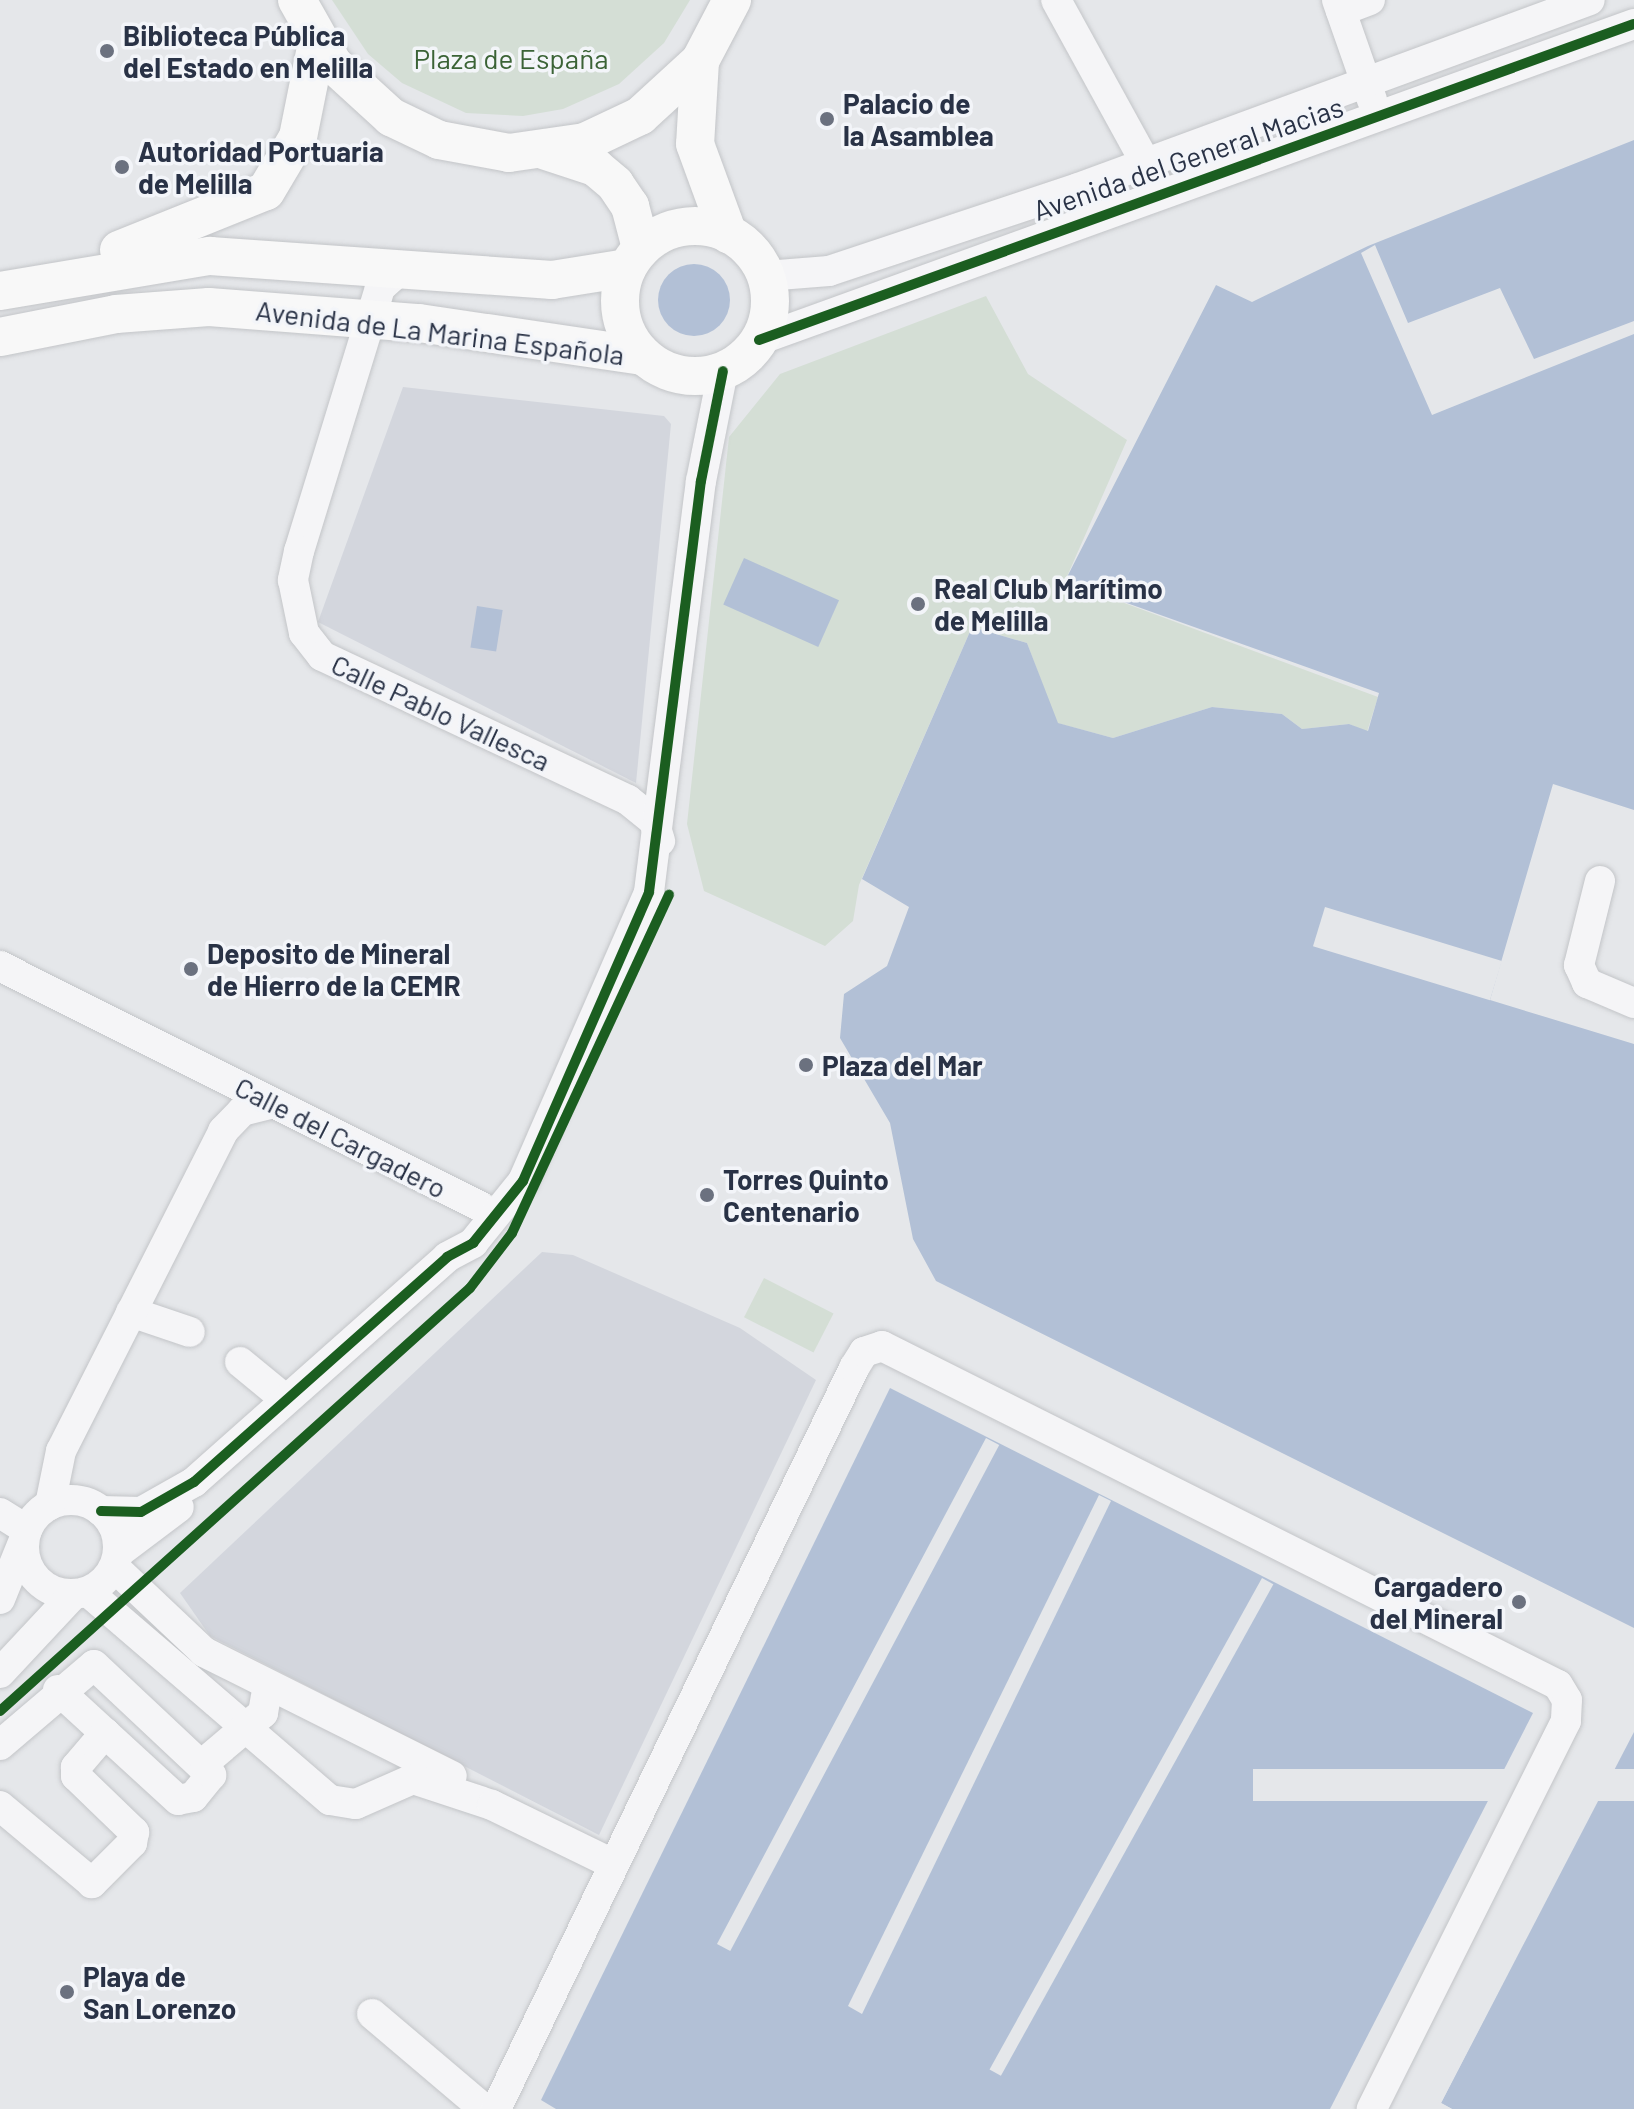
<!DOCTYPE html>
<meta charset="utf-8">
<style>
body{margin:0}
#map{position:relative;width:1634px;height:2109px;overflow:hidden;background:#e5e7ea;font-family:Barlow,sans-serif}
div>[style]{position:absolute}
.built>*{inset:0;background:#d3d6dd}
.green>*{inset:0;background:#d4ded5;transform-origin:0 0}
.water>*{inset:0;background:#b2c0d6;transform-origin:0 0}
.round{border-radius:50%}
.pier>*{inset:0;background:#e5e7ea;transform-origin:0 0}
.roads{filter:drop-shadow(0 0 2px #c3c5c8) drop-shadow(0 0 2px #c3c5c8)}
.minor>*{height:30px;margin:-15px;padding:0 15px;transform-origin:15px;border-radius:15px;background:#f5f5f7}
.minor>.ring{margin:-15px;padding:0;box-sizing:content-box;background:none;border:30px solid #f5f5f7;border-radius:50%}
.major>*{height:38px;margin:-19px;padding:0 19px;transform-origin:19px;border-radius:19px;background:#f8f8f8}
.major>.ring{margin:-19px;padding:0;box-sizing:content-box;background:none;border:38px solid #f8f8f8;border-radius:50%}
.cycleway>*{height:10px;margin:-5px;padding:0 5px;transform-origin:5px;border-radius:5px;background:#1b5e20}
.dots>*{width:22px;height:22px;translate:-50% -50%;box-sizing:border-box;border:4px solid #f3f5f9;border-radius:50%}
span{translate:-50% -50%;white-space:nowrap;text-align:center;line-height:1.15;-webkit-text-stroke:7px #f3f5f9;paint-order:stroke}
.poi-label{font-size:28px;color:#293246;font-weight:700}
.left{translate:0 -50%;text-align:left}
.right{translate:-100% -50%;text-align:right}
.park-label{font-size:28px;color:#3b6336}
.street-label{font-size:28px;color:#293246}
</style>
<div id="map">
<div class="built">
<i style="clip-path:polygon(403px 387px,664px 416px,671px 424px,636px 783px,318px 622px)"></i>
<i style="clip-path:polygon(542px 1252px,573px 1255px,740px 1328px,816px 1380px,599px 1835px,210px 1636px,180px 1593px)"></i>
</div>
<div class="green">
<i style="clip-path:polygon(332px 0,690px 0,664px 43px,619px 84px,563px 109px,523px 116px,466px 113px,402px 83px,368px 54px)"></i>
<i style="clip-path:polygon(986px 296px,1028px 374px,1127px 440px,1065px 581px,1378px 697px,1367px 732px,1349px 724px,1302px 729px,1282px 714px,1212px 707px,1113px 738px,1057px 723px,1027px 643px,972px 627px,859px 885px,853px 921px,825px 946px,704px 891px,687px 824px,729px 437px,780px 374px)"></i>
<i style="left:764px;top:1278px;width:78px;height:44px;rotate:27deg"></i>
</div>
<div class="water">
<i style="clip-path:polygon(1634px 140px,1634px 810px,1553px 784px,1490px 1000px,1634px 1044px,1634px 1628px,936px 1281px,913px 1239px,890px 1123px,840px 1038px,844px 994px,887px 966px,909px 907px,862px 879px,972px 627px,1027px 643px,1058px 723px,1113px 738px,1212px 707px,1282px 714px,1302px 729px,1349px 724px,1368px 731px,1379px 693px,1065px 581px,1216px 285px,1252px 302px,1368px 246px)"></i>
<i class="round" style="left:658px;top:264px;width:72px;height:72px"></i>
<i style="left:744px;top:558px;width:104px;height:51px;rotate:24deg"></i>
<i style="left:477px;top:606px;width:26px;height:42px;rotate:9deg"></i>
<i style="clip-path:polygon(890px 1388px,1533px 1713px,1330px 2109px,556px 2109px,541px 2100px)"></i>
<i style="clip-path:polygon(1634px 1732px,1634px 2109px,1452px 2109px,1441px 2103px)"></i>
</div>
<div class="pier">
<i style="clip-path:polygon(1375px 245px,1408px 323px,1500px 288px,1534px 359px,1634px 321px,1634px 334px,1432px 415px,1361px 253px)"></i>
<i style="left:1325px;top:907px;width:185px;height:41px;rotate:17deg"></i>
<i style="left:986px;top:1438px;width:15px;height:573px;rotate:28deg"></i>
<i style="clip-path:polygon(1099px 1495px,1111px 1501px,862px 2014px,848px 2006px)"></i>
<i style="left:1262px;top:1578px;width:13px;height:562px;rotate:29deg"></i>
<i style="clip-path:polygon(1634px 1728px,1441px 2103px,1452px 2109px,1444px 2109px,1438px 2101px)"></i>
<i style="left:1634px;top:1769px;width:32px;height:381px;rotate:90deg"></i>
</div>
<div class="roads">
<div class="minor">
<i style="left:1056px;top:0;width:205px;rotate:61.2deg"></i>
<i style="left:1337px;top:0;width:106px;rotate:70.7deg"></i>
<i style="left:1341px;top:11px;width:31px;rotate:-21deg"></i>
<i style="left:402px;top:268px;width:30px;rotate:138deg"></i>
<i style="left:380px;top:288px;width:275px;rotate:107.1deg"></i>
<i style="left:299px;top:551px;width:30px;rotate:102deg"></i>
<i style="left:293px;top:580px;width:54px;rotate:78.3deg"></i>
<i style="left:304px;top:633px;width:29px;rotate:52deg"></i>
<i style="left:322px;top:656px;width:338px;rotate:25.2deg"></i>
<i style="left:628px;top:800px;width:33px;rotate:39deg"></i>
<i style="left:654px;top:821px;width:21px;rotate:73deg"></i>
<i style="left:766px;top:276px;width:63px;rotate:-4.5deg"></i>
<i style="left:829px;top:271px;width:262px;rotate:-18.4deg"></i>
<i style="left:1078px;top:188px;width:545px;rotate:-20.16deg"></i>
<i style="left:759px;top:340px;width:930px;rotate:-19.86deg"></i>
<i style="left:1600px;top:881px;width:87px;rotate:104deg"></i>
<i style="left:1579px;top:965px;width:20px;rotate:66deg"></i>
<i style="left:1587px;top:983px;width:51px;rotate:23.1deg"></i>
<i style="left:0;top:966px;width:538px;rotate:26.61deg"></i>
<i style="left:131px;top:1312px;width:62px;rotate:18.7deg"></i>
<i style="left:240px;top:1362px;width:58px;rotate:39.4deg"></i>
<i class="ring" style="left:24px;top:1500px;width:64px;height:64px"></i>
<i style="left:50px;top:1505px;width:55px;rotate:-78.5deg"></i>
<i style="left:61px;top:1451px;width:359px;rotate:-63.1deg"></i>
<i style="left:223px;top:1131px;width:28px;rotate:-46deg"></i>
<i style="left:242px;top:1111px;width:32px;rotate:-14deg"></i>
<i style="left:101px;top:1511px;width:40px;rotate:1.4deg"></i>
<i style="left:141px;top:1512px;width:61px;rotate:-29.5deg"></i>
<i style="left:194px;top:1482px;width:339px;rotate:-41.6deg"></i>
<i style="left:447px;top:1257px;width:30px;rotate:-28deg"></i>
<i style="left:473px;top:1243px;width:80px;rotate:-51.1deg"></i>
<i style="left:523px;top:1181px;width:315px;rotate:-66.4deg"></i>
<i style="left:649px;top:892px;width:414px;rotate:-82.8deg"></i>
<i style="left:701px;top:481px;width:112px;rotate:-78.7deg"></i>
<i style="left:0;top:1513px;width:32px;rotate:32deg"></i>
<i style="left:118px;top:1553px;width:76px;rotate:-37deg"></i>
<i style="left:114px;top:1567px;width:124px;rotate:43.4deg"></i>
<i style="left:204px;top:1652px;width:277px;rotate:26.6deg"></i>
<i style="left:88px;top:1592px;width:319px;rotate:40.7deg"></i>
<i style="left:330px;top:1800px;width:26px;rotate:9deg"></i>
<i style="left:356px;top:1804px;width:62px;rotate:-23.7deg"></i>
<i style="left:413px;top:1779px;width:83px;rotate:18.2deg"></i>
<i style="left:492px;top:1805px;width:135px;rotate:26deg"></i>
<i style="left:0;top:1599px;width:64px;rotate:-67.9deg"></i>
<i style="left:0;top:1673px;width:107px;rotate:-46.9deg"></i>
<i style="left:58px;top:1690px;width:64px;rotate:42.5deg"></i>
<i style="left:0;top:1745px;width:123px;rotate:-40.4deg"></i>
<i style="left:94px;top:1665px;width:161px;rotate:43.2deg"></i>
<i style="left:211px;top:1775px;width:28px;rotate:129deg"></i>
<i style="left:193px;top:1797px;width:15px;rotate:169deg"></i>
<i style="left:178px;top:1800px;width:99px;rotate:-137.5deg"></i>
<i style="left:105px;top:1733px;width:45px;rotate:130.5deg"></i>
<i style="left:76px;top:1767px;width:9px;rotate:90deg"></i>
<i style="left:76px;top:1776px;width:81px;rotate:44deg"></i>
<i style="left:134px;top:1832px;width:11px;rotate:100deg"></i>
<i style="left:132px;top:1843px;width:57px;rotate:135deg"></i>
<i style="left:92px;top:1883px;width:120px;rotate:-140.1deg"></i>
<i style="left:205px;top:1762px;width:76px;rotate:-40.2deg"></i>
<i style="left:263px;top:1713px;width:27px;rotate:-80deg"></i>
<i style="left:372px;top:2014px;width:147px;rotate:40.3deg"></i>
<i style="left:496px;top:2109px;width:823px;rotate:-64.21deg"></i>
<i style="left:854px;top:1368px;width:19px;rotate:-58deg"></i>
<i style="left:864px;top:1352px;width:19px;rotate:-18deg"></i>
<i style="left:882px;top:1346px;width:756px;rotate:26.63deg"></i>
<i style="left:1558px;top:1685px;width:17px;rotate:59deg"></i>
<i style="left:1567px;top:1700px;width:21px;rotate:93deg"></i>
<i style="left:1566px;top:1721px;width:434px;rotate:116.6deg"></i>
</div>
<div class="major">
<i style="left:297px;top:0;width:73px;rotate:60.6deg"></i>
<i style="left:333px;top:64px;width:79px;rotate:42.4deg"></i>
<i style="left:391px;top:117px;width:53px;rotate:25.6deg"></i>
<i style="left:439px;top:140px;width:71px;rotate:10.5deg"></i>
<i style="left:509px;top:153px;width:77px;rotate:-8.2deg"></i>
<i style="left:585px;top:142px;width:61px;rotate:-25.3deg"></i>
<i style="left:640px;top:116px;width:81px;rotate:-42.5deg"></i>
<i style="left:700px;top:61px;width:69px;rotate:-62.3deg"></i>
<i style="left:700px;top:61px;width:83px;rotate:93.4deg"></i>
<i style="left:695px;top:144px;width:96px;rotate:69.9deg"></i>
<i style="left:546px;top:151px;width:52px;rotate:18.1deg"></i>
<i style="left:595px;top:167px;width:26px;rotate:40deg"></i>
<i style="left:615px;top:184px;width:27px;rotate:56deg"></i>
<i style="left:630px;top:206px;width:43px;rotate:75.3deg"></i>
<i class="ring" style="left:620px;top:226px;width:112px;height:112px"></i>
<i style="left:119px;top:250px;width:158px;rotate:-21.9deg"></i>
<i style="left:266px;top:191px;width:63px;rotate:-59.3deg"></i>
<i style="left:298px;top:137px;width:96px;rotate:-78.6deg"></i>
<i style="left:0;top:291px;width:213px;rotate:-9.5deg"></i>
<i style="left:210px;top:256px;width:343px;rotate:4deg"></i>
<i style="left:552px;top:280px;width:76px;rotate:-9.1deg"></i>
<i style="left:0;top:337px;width:118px;rotate:-11.2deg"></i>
<i style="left:116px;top:314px;width:93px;rotate:-4.3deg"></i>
<i style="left:209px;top:307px;width:211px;rotate:4.4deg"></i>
<i style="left:419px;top:323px;width:226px;rotate:8.4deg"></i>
</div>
</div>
<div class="cycleway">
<i style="left:759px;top:340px;width:930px;rotate:-19.86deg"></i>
<i style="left:101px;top:1511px;width:40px;rotate:1.4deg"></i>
<i style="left:141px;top:1512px;width:61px;rotate:-29.5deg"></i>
<i style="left:194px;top:1482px;width:339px;rotate:-41.6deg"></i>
<i style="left:447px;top:1257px;width:30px;rotate:-28deg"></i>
<i style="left:473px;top:1243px;width:80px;rotate:-51.1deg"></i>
<i style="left:523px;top:1181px;width:315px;rotate:-66.4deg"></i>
<i style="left:649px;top:892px;width:414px;rotate:-82.8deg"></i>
<i style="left:701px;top:481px;width:112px;rotate:-78.7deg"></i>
<i style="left:0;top:1711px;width:632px;rotate:-41.99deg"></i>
<i style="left:470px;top:1288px;width:69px;rotate:-52.6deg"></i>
<i style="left:512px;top:1233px;width:373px;rotate:-65.1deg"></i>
</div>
<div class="dots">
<i style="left:107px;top:51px;background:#6b717f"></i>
<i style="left:827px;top:119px;background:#6b717f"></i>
<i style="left:122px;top:167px;background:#6b717f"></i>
<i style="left:918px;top:604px;background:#6b717f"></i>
<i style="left:191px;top:969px;background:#6b717f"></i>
<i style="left:806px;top:1065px;background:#6b717f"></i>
<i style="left:707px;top:1195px;background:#6b717f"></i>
<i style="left:1519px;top:1602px;background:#6b717f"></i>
<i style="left:67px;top:1992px;background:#6b717f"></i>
</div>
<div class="poi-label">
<span class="left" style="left:123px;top:51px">Biblioteca Pública<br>del Estado en Melilla</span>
<span class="left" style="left:843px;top:119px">Palacio de<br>la Asamblea</span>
<span class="left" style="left:138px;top:167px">Autoridad Portuaria<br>de Melilla</span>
<span class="left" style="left:934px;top:604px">Real Club Marítimo<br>de Melilla</span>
<span class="left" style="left:207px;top:969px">Deposito de Mineral<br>de Hierro de la CEMR</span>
<span class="left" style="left:822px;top:1065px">Plaza del Mar</span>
<span class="left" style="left:723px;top:1195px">Torres Quinto<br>Centenario</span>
<span class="right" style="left:1503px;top:1602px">Cargadero<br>del Mineral</span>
<span class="left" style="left:83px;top:1992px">Playa de<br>San Lorenzo</span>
</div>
<div class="park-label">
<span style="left:511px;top:58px">Plaza de España</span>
</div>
<div class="street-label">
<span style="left:1188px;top:158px;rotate:-19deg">Avenida del General Macias</span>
<span style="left:440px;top:332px;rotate:7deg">Avenida de La Marina Española</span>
<span style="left:441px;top:712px;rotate:25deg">Calle Pablo Vallesca</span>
<span style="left:341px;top:1137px;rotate:27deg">Calle del Cargadero</span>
</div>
</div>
